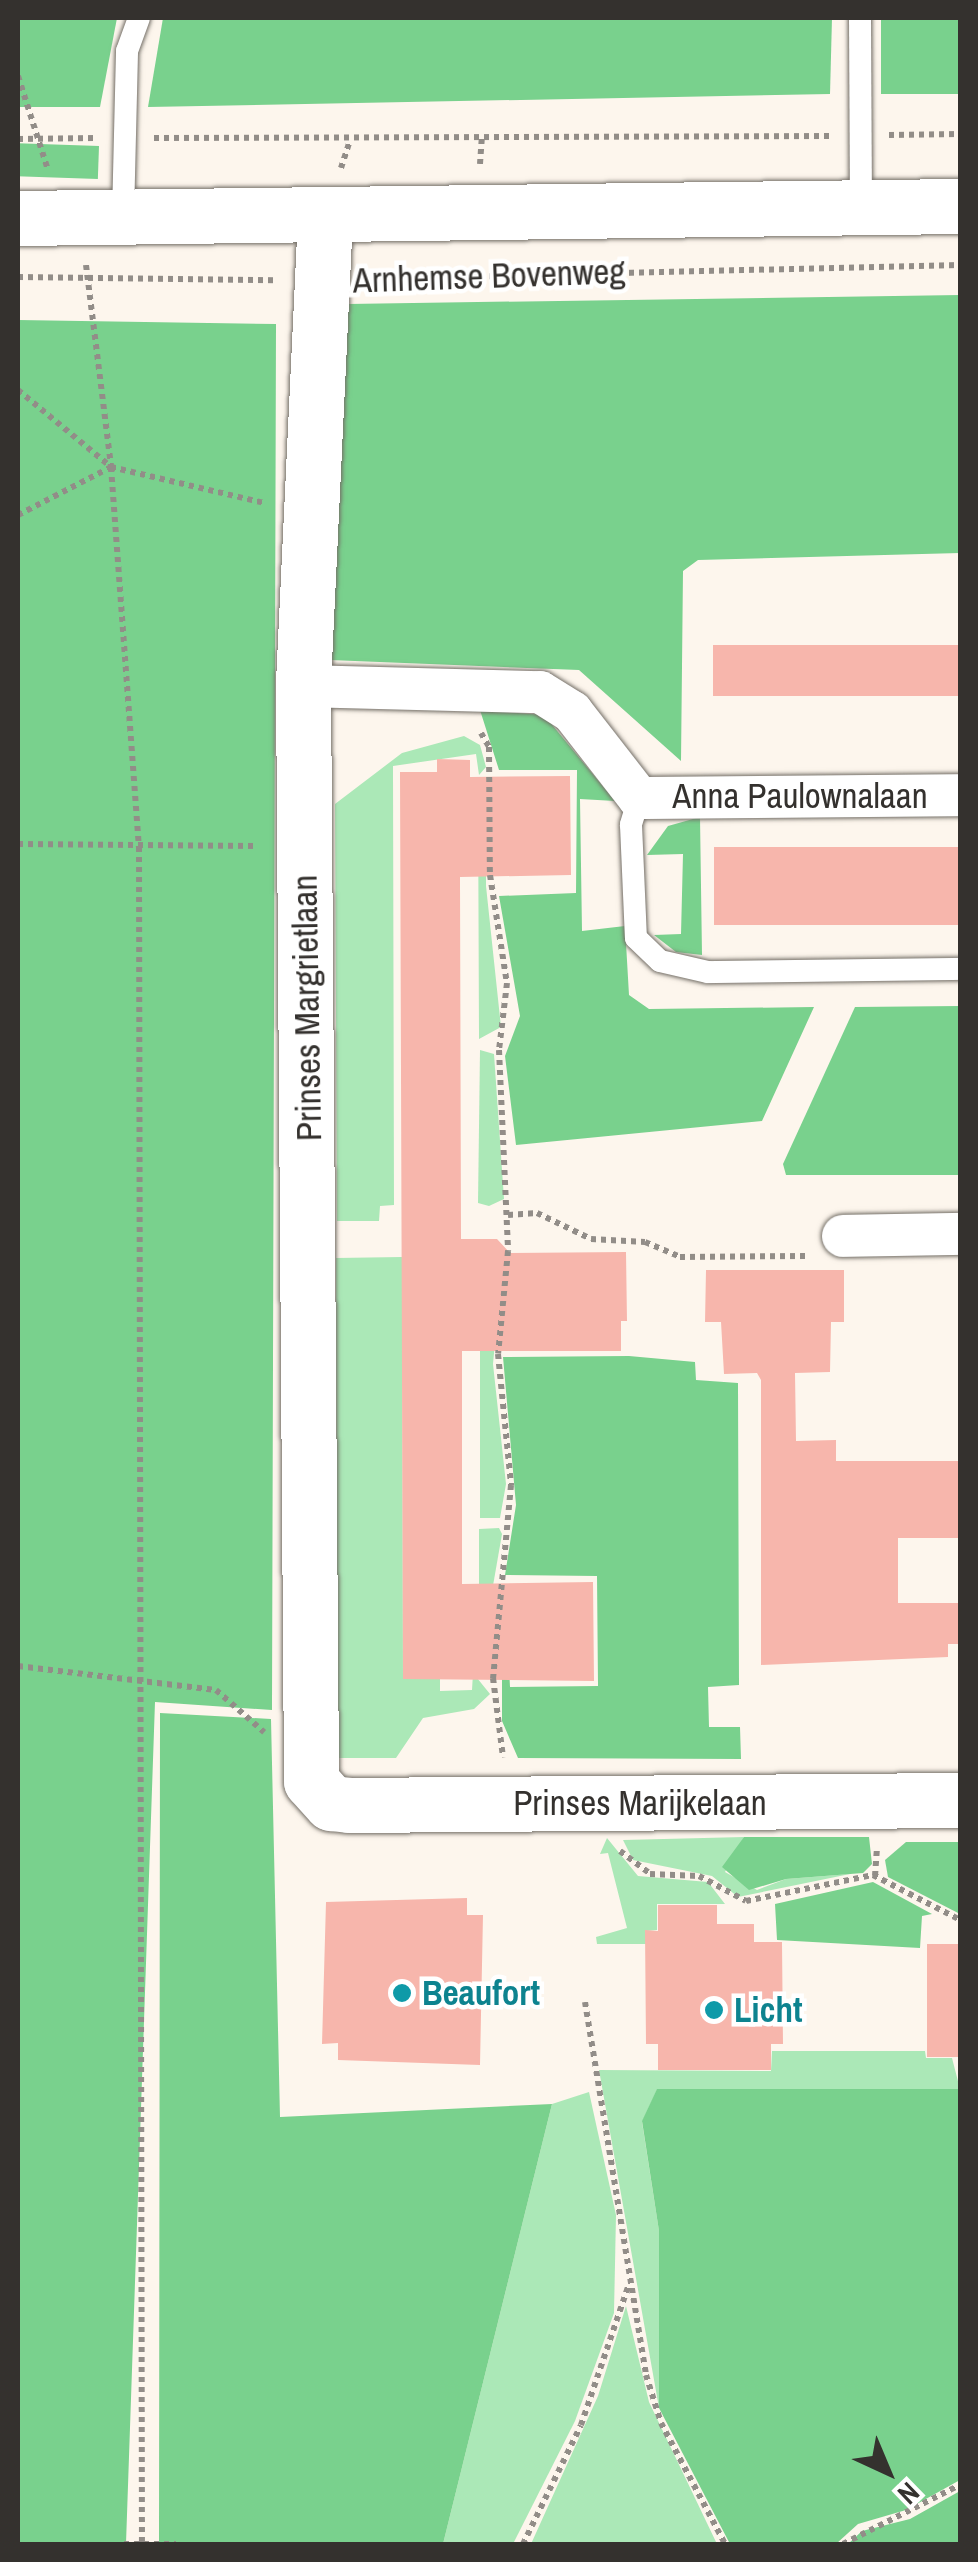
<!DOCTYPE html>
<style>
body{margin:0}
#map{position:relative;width:978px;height:2562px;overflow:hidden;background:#fdf6ed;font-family:"Archivo Narrow",sans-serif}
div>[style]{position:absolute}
.green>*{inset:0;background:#abe8b7}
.forest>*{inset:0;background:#79d18d;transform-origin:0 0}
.building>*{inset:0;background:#f7b6ac;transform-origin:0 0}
.path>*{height:6px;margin-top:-3px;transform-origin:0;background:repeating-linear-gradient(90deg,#928d88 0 5px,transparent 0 10px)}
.roads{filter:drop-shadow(0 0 2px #746f67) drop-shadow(0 0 2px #746f67)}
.lane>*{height:22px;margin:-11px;padding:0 11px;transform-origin:11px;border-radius:11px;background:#fff}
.street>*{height:42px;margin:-21px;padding:0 21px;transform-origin:21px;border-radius:21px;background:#fff}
.secondary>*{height:55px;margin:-27.5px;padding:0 27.5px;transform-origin:27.5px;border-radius:27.5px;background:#fff}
.dots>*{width:28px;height:28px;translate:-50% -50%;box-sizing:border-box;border:5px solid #fff;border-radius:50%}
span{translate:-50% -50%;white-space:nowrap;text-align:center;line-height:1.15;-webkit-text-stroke:9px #fff;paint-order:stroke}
.street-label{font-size:35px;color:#34312e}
.culture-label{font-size:35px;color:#0d838f;font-weight:700}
.left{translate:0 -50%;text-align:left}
.frame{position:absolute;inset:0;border:20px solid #34312e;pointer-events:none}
.north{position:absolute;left:838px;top:2422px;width:100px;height:100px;-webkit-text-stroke:8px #fff;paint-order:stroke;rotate:136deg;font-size:28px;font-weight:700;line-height:40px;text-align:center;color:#34312e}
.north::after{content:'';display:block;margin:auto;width:35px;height:45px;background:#34312e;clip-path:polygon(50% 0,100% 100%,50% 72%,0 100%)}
</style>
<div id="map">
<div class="green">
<i style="clip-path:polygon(464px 736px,480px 745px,486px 767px,479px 775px,476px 754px,393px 766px,394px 1205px,380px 1206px,379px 1221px,337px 1221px,335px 804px,402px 753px)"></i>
<i style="clip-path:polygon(478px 786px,486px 791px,486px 886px,501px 1027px,479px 1039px)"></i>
<i style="clip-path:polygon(480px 1050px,494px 1054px,504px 1199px,489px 1206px,478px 1203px)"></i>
<i style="clip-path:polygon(402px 1257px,403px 1679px,440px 1679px,440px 1691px,472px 1690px,473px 1673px,490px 1694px,474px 1709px,423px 1718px,396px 1758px,337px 1758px,336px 1258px)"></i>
<i style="clip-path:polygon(480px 1266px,498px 1310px,493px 1364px,506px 1484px,500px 1518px,480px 1518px)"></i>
<i style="clip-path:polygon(499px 1528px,502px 1534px,479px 1666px,479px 1529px)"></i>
<i style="clip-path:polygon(744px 1837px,725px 1872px,757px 1890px,786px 1879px,850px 1874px,738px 1897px,712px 1876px,633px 1860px,623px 1840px)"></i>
<i style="clip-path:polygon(607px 1838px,638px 1876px,708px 1882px,725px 1904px,657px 1904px,657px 1930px,646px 1931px,646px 1944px,597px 1944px,596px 1937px,627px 1928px,608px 1853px,600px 1854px)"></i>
<i style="clip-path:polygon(772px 2051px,925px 2051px,926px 2058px,952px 2058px,960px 2089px,657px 2090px,642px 2122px,659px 2231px,659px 2408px,599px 2070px,771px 2071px)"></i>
<i style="clip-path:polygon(589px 2092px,616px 2215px,614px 2313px,575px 2421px,513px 2544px,443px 2544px,552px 2104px)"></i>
<i style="clip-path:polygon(626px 2306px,649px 2402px,717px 2544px,531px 2544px,598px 2396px)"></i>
</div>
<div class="forest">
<i style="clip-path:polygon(18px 18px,117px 18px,100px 107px,18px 107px)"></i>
<i style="clip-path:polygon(163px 18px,832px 18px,830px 94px,148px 107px)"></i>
<i style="left:881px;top:18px;width:79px;height:76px"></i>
<i style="left:99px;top:146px;width:33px;height:81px;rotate:92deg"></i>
<i style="clip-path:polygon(960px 295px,960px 553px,698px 560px,683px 571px,681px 761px,579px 670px,330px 660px,348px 304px)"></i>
<i style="clip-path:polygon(18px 320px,276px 324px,272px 1710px,155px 1702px,126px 2544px,18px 2544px)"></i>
<i style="clip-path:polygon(480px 710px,544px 715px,615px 801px,580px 799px,582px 931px,625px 926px,629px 995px,649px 1009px,814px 1007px,762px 1121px,516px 1145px,505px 1056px,520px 1016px,499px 896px,576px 893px,577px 770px,499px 770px)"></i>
<i style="clip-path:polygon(700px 817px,702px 955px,676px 952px,654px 935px,681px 934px,683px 854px,647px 855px,668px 826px)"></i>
<i style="clip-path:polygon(960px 1006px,960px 1175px,786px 1175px,783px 1164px,855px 1007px)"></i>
<i style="clip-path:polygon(629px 1356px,695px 1362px,696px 1380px,738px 1383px,739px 1685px,708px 1687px,709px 1727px,740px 1727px,741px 1759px,518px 1758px,502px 1721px,502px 1667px,509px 1668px,510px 1687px,598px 1686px,597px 1576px,505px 1575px,516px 1505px,503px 1357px)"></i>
<i style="clip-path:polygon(160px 1713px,271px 1719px,280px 2117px,552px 2104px,443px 2544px,159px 2544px)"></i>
<i style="clip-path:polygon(744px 1837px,869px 1837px,872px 1864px,863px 1873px,786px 1879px,749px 1890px,722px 1867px)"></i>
<i style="clip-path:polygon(906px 1842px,960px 1842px,960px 1914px,888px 1877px,885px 1860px)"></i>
<i style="clip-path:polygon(873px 1882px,932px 1914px,922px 1916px,920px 1948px,777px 1940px,775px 1904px)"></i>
<i style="clip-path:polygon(657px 2089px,960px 2089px,960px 2480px,906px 2510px,858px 2524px,836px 2544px,730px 2544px,659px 2408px,659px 2231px,642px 2121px)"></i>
<i style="clip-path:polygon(960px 2491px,960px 2544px,848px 2544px,862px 2531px,910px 2519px)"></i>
</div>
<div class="building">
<i style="left:960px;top:645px;width:51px;height:247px;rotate:90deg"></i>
<i style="clip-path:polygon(437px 759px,470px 760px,470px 777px,570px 776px,571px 875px,460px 877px,461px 1239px,497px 1239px,510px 1253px,626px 1252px,627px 1321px,621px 1321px,621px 1351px,462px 1351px,462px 1584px,593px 1582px,594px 1681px,403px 1679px,400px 772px,437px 772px)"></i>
<i style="left:960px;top:847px;width:78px;height:246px;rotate:90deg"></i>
<i style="clip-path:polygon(706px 1270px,844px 1270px,844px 1322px,831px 1322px,830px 1372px,795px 1373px,796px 1441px,836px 1440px,836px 1461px,960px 1461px,960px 1538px,898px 1538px,898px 1603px,960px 1603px,960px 1644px,948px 1644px,948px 1657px,761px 1665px,761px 1380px,757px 1373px,724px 1374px,721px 1322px,705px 1322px)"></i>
<i style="clip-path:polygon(467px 1898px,467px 1915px,483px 1915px,480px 2065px,338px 2060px,338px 2043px,322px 2044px,326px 1902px)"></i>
<i style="clip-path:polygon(658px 1905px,717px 1905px,717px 1924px,754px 1924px,754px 1942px,782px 1942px,783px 2044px,771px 2044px,771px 2070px,658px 2070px,658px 2044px,646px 2044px,645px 1930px,658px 1931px)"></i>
<i style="left:927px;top:1944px;width:33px;height:113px"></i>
</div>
<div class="path">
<i style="left:18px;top:76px;width:99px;rotate:72.3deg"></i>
<i style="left:889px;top:135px;width:71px;rotate:-0.8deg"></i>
<i style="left:154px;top:138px;width:677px;rotate:-0.17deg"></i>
<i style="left:18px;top:139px;width:78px;rotate:-0.7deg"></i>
<i style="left:480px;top:164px;width:29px;rotate:-86deg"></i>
<i style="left:341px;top:168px;width:29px;rotate:-72deg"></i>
<i style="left:86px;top:265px;width:204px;rotate:82.9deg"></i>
<i style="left:111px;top:467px;width:381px;rotate:85.8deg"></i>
<i style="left:139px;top:847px;width:1697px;rotate:89.9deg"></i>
<i style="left:18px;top:277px;width:258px;rotate:0.7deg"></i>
<i style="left:369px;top:279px;width:591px;rotate:-1.36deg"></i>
<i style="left:18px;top:390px;width:121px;rotate:39.6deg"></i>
<i style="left:111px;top:467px;width:158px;rotate:13.2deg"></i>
<i style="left:18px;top:515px;width:105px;rotate:-27.3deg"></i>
<i style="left:481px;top:733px;width:16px;rotate:60deg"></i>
<i style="left:489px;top:747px;width:128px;rotate:89.6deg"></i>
<i style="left:490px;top:875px;width:109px;rotate:81.1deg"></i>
<i style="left:507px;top:983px;width:67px;rotate:96.8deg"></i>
<i style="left:499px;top:1050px;width:201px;rotate:87.4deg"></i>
<i style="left:508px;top:1251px;width:103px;rotate:95.5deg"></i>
<i style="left:498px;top:1354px;width:132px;rotate:84.3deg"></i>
<i style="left:511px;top:1485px;width:194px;rotate:95.3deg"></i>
<i style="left:493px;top:1678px;width:80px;rotate:82.8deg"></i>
<i style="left:18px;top:844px;width:238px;rotate:0.5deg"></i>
<i style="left:508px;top:1215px;width:29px;rotate:-4deg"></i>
<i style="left:537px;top:1213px;width:60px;rotate:25.7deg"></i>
<i style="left:591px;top:1239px;width:54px;rotate:3.2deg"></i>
<i style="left:645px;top:1242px;width:38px;rotate:23deg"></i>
<i style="left:680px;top:1257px;width:127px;rotate:-0.5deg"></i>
<i style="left:18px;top:1666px;width:199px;rotate:6.9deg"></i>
<i style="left:216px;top:1690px;width:64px;rotate:41.2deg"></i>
<i style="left:620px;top:1851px;width:38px;rotate:37deg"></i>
<i style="left:650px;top:1874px;width:49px;rotate:2.3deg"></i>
<i style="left:699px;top:1876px;width:53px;rotate:28deg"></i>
<i style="left:746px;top:1901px;width:130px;rotate:-11.6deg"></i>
<i style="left:873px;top:1875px;width:98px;rotate:27.3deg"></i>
<i style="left:875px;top:1876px;width:29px;rotate:-86deg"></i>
<i style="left:585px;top:2002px;width:378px;rotate:80.7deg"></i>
<i style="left:646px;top:2375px;width:50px;rotate:72.6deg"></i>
<i style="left:661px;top:2423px;width:137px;rotate:62.1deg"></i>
<i style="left:124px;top:2544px;width:52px"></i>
<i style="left:523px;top:2544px;width:132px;rotate:-64deg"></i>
<i style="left:581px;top:2425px;width:146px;rotate:-71.2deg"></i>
<i style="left:843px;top:2544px;width:131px;rotate:-26.8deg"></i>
</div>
<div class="roads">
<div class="lane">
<i style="left:860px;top:18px;width:188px;rotate:89.7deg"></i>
<i style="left:123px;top:216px;width:165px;rotate:-88.6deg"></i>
<i style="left:127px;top:51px;width:35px;rotate:-70deg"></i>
<i style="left:639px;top:798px;width:28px;rotate:107deg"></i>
<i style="left:631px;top:825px;width:113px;rotate:87.5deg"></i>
<i style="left:636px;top:938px;width:33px;rotate:44deg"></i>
<i style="left:660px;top:961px;width:49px;rotate:12.9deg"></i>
<i style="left:708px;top:972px;width:252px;rotate:-0.7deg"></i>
</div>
<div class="street">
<i style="left:303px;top:686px;width:237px;rotate:1.5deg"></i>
<i style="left:540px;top:692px;width:38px;rotate:32deg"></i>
<i style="left:572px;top:712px;width:109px;rotate:52.1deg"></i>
<i style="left:639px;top:798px;width:321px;rotate:-0.5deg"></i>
<i style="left:843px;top:1236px;width:117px;rotate:-1deg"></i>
</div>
<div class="secondary">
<i style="left:325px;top:216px;width:471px;rotate:92.7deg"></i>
<i style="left:303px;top:686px;width:1095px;rotate:89.58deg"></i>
<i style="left:311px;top:1781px;width:30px;rotate:48deg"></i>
<i style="left:331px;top:1803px;width:18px;rotate:6deg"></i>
<i style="left:349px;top:1805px;width:611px;rotate:-0.47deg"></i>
<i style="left:18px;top:218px;width:942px;rotate:-0.73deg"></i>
</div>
</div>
<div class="dots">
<i style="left:402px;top:1993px;background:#0f9aa8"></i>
<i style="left:714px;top:2010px;background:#0f9aa8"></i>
</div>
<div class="street-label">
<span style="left:489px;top:276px;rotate:-2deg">Arnhemse Bovenweg</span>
<span style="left:800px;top:796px">Anna Paulownalaan</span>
<span style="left:307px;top:1008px;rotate:-91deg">Prinses Margrietlaan</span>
<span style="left:640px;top:1803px">Prinses Marijkelaan</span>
</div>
<div class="culture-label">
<span class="left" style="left:422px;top:1993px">Beaufort</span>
<span class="left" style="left:734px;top:2010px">Licht</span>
</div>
<div class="frame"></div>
<div class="north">N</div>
</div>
